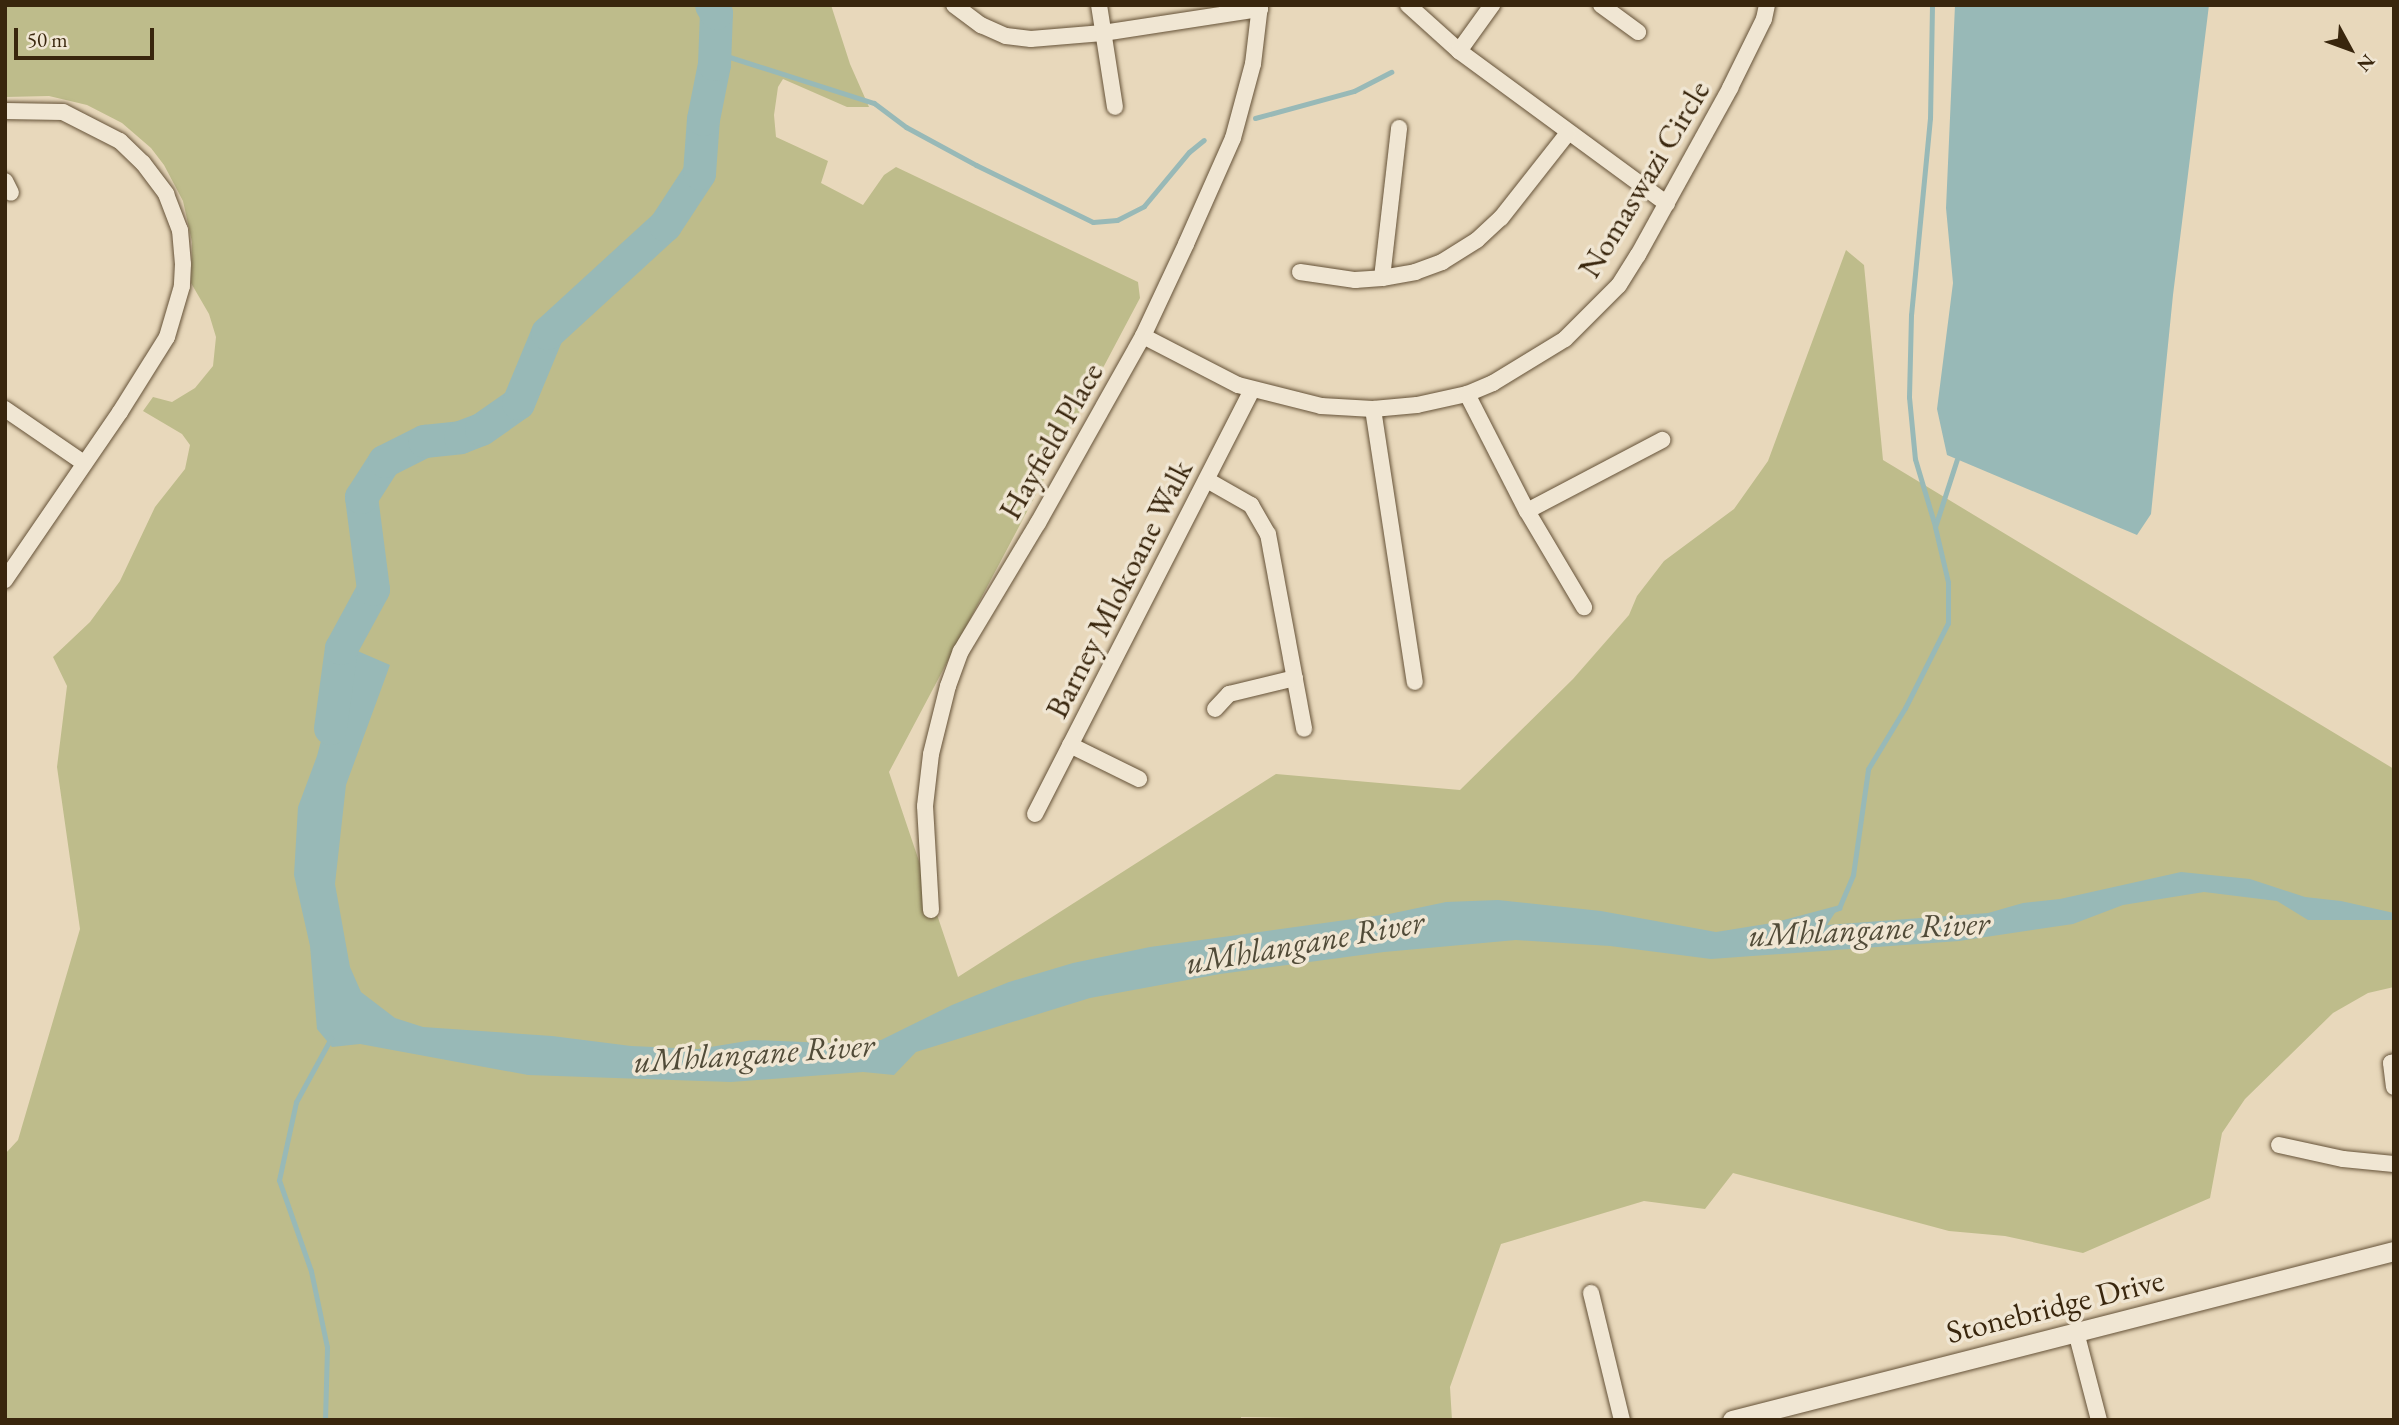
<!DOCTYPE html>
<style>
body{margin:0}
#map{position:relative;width:2399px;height:1425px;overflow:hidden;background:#e8d8bb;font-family:"EB Garamond",serif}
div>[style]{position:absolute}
.green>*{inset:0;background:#bebc8b}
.water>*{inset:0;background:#98b9b7}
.stream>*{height:5px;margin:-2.5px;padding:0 2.5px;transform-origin:2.5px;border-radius:2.5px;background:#98b9b7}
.river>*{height:33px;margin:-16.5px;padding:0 16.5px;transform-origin:16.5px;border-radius:16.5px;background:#98b9b7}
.roads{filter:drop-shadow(0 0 2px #655238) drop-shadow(0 0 2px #655238)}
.minor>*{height:16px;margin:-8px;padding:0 8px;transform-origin:8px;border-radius:8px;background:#f0e6d3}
.tertiary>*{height:19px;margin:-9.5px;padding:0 9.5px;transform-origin:9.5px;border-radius:9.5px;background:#f0e6d3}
span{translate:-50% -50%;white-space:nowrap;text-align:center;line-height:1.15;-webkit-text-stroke:7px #f0e6d3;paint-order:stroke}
.street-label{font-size:32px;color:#39260d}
.water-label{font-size:33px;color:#514b38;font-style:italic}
.frame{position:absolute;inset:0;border:7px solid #39260d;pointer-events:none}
.north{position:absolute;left:2315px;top:14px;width:70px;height:70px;-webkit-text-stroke:5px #f0e6d3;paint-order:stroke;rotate:131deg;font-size:19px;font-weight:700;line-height:28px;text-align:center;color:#39260d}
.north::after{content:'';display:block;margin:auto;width:24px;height:32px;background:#39260d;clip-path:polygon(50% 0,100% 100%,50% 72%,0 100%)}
.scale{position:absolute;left:14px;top:28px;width:140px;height:32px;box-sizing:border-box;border:4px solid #39260d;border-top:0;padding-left:9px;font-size:21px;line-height:24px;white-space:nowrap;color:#39260d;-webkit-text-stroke:5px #f0e6d3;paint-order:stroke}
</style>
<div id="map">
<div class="green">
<i style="clip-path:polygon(5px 5px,831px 5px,850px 64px,869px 107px,847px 107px,783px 79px,778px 87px,774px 115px,776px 137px,828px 161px,821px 183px,863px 205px,884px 175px,896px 167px,1138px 282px,1140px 298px,889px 772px,958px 977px,1276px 774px,1460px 790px,1573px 679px,1629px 615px,1637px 596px,1664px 561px,1734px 509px,1768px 461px,1846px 250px,1864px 265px,1883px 460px,2394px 769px,2394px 987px,2368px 993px,2333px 1013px,2245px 1099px,2222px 1133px,2210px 1198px,2083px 1253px,2005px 1236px,1949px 1231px,1733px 1173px,1705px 1209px,1644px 1201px,1501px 1244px,1450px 1387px,1452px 1420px,1241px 1417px,1241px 1420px,5px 1420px,5px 1154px,18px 1140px,80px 929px,57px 767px,67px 686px,53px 657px,90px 622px,120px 581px,155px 507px,185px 469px,190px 445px,182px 434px,143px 411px,153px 397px,172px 402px,195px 388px,213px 366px,216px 337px,209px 314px,191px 283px,192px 242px,183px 201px,164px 165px,151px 148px,122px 123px,87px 105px,49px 96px,5px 97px)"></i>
</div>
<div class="water">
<i style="clip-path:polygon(1955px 5px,2209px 5px,2173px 295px,2151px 514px,2137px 535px,1947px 455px,1937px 409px,1953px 283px,1946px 208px)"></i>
<i style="clip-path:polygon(346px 646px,390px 665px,346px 785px,335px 884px,350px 967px,361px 992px,395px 1018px,423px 1027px,552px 1036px,631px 1046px,698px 1049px,753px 1040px,852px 1044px,881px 1040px,952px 1005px,1009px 982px,1073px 963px,1150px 947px,1389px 914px,1446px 902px,1498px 900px,1601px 911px,1716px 932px,1772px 923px,1840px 905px,1827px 925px,1988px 913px,2023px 903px,2060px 899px,2181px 872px,2250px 879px,2305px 897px,2341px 901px,2394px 913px,2394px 920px,2308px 920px,2277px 901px,2204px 892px,2123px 905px,2073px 924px,1959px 941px,1711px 959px,1610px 946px,1516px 940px,1384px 952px,1220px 974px,1090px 998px,916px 1052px,894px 1075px,863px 1072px,731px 1082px,528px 1075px,360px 1044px,332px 1047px,317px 1029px,310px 946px,294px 875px,298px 807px,317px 756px)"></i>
</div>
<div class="stream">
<i style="left:1932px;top:5px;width:113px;rotate:91deg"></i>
<i style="left:1930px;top:118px;width:198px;rotate:95.5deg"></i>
<i style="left:1911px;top:315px;width:82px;rotate:91.4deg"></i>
<i style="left:1909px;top:397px;width:62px;rotate:84.5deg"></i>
<i style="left:1915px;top:459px;width:70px;rotate:73.4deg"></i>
<i style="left:714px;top:52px;width:168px;rotate:17.7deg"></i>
<i style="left:874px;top:103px;width:40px;rotate:37deg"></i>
<i style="left:906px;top:127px;width:80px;rotate:28.5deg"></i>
<i style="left:976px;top:165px;width:130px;rotate:26deg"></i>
<i style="left:1093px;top:222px;width:24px;rotate:-5deg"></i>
<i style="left:1117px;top:220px;width:30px;rotate:-27deg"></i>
<i style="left:1144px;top:206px;width:70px;rotate:-50.2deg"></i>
<i style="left:1189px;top:152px;width:19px;rotate:-39deg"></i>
<i style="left:1255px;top:118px;width:103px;rotate:-15.3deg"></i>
<i style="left:1354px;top:91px;width:42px;rotate:-27.2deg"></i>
<i style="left:1831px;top:911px;width:9px;rotate:-21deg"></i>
<i style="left:1839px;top:908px;width:36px;rotate:-67deg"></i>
<i style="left:1853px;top:875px;width:107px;rotate:-81.9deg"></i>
<i style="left:1868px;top:769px;width:71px;rotate:-58.8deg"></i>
<i style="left:1905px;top:708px;width:95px;rotate:-63.2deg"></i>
<i style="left:1948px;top:623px;width:41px;rotate:-90deg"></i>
<i style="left:1948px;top:582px;width:57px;rotate:-103.3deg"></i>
<i style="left:1935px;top:527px;width:71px;rotate:-72.1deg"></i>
<i style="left:325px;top:1420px;width:73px;rotate:-88.4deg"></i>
<i style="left:327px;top:1347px;width:78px;rotate:-101.9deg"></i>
<i style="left:311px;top:1271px;width:96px;rotate:-109.4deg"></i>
<i style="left:279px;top:1180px;width:80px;rotate:-77.7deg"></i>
<i style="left:296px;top:1102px;width:73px;rotate:-61.3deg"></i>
</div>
<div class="river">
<i style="left:330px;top:728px;width:81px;rotate:-82.2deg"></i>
<i style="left:341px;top:648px;width:67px;rotate:-61.5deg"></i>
<i style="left:373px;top:589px;width:93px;rotate:-97.4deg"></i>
<i style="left:361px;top:497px;width:43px;rotate:-57.4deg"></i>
<i style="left:384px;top:461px;width:45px;rotate:-26.6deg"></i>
<i style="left:424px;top:441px;width:36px;rotate:-6deg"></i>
<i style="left:460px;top:437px;width:22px;rotate:-21deg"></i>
<i style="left:481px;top:429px;width:45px;rotate:-35.1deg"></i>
<i style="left:518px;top:403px;width:76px;rotate:-67.5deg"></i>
<i style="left:547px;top:333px;width:160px;rotate:-42.5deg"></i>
<i style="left:665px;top:225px;width:62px;rotate:-56.8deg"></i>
<i style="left:699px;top:173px;width:54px;rotate:-85.8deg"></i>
<i style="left:703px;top:119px;width:56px;rotate:-78.7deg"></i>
<i style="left:714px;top:64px;width:51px;rotate:-87.8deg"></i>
<i style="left:716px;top:13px;width:9px;rotate:-122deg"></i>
</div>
<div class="roads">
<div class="minor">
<i style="left:954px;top:5px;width:34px;rotate:37deg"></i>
<i style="left:981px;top:25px;width:27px;rotate:24deg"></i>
<i style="left:1006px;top:36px;width:25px;rotate:7deg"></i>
<i style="left:1031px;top:39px;width:72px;rotate:-4.8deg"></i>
<i style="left:1103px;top:33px;width:159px;rotate:-8.7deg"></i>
<i style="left:1099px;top:5px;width:103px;rotate:81.1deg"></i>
<i style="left:1408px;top:5px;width:69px;rotate:42deg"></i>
<i style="left:1459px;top:51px;width:258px;rotate:36.3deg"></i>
<i style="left:1601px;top:5px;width:46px;rotate:36.1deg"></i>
<i style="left:1459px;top:51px;width:57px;rotate:-54.3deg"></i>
<i style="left:5px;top:111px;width:58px;rotate:1deg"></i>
<i style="left:63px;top:112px;width:64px;rotate:27deg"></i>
<i style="left:120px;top:141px;width:32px;rotate:44deg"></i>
<i style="left:143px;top:163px;width:39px;rotate:53deg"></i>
<i style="left:166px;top:194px;width:39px;rotate:69deg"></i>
<i style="left:180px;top:230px;width:34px;rotate:85deg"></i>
<i style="left:183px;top:264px;width:22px;rotate:93deg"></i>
<i style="left:182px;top:286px;width:53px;rotate:106.4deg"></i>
<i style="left:167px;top:337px;width:89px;rotate:122.1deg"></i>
<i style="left:120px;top:412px;width:204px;rotate:124.4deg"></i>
<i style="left:5px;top:181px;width:13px;rotate:63deg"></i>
<i style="left:1300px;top:272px;width:56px;rotate:8.3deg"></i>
<i style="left:1355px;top:280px;width:27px;rotate:-4deg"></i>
<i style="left:1382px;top:278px;width:34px;rotate:-10deg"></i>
<i style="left:1415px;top:272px;width:29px;rotate:-20deg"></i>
<i style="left:1442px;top:262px;width:41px;rotate:-32.2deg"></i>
<i style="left:1477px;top:240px;width:33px;rotate:-43deg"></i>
<i style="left:1501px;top:218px;width:107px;rotate:-51.8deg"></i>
<i style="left:1382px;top:278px;width:151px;rotate:-83.5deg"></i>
<i style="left:1143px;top:336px;width:107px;rotate:27.3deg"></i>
<i style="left:1238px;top:385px;width:86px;rotate:14.2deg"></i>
<i style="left:1321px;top:406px;width:52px;rotate:3.3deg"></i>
<i style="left:1373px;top:409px;width:44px;rotate:-5.2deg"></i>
<i style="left:1417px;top:405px;width:51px;rotate:-12.4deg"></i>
<i style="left:1467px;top:394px;width:28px;rotate:-23deg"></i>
<i style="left:1493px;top:383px;width:84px;rotate:-31.4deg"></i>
<i style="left:1565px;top:339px;width:76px;rotate:-45deg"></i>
<i style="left:1619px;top:285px;width:36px;rotate:-58deg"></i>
<i style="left:1638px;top:255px;width:191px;rotate:-61.1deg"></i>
<i style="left:1730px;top:88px;width:77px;rotate:-63.8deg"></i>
<i style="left:1764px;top:19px;width:14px;rotate:-78deg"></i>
<i style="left:1467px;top:394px;width:131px;rotate:62.9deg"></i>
<i style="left:1527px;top:511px;width:112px;rotate:59.3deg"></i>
<i style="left:5px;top:409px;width:96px;rotate:34.4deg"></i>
<i style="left:1373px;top:409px;width:276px;rotate:81.3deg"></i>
<i style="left:1207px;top:480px;width:51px;rotate:29.6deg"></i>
<i style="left:1251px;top:505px;width:34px;rotate:60deg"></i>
<i style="left:1268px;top:534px;width:198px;rotate:79.5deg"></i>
<i style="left:1527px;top:511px;width:153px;rotate:-27.7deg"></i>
<i style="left:1215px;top:709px;width:21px;rotate:-47deg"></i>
<i style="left:1229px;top:694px;width:68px;rotate:-13.6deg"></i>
<i style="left:1070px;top:745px;width:77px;rotate:26.2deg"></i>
<i style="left:1035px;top:814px;width:476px;rotate:-62.9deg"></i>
<i style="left:931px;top:910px;width:104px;rotate:-93.3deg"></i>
<i style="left:925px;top:806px;width:52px;rotate:-83.4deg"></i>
<i style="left:931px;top:754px;width:70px;rotate:-76deg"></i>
<i style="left:948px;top:686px;width:37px;rotate:-70deg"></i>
<i style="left:961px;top:651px;width:149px;rotate:-59deg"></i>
<i style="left:1038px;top:523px;width:214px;rotate:-60.7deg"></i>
<i style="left:1143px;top:336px;width:102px;rotate:-64.9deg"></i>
<i style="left:1186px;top:244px;width:116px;rotate:-66.1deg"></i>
<i style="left:1233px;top:138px;width:77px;rotate:-74.9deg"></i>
<i style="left:1253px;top:64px;width:59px;rotate:-83.2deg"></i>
<i style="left:2394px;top:1062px;width:3px;rotate:162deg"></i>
<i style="left:2391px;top:1063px;width:24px;rotate:83deg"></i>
<i style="left:2279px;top:1145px;width:66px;rotate:12.3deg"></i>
<i style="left:2343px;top:1159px;width:51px;rotate:5.6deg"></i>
<i style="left:1591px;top:1293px;width:131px;rotate:76.3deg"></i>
<i style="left:2076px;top:1332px;width:91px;rotate:75.4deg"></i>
</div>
<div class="tertiary">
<i style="left:1732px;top:1420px;width:683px;rotate:-14.32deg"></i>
</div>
</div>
<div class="street-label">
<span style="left:1644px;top:179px;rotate:-59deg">Nomaswazi Circle</span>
<span style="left:1051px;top:441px;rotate:-60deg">Hayfield Place</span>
<span style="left:1119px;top:589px;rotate:-63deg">Barney Mlokoane Walk</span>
<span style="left:2055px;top:1306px;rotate:-14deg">Stonebridge Drive</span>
</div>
<div class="water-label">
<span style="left:1869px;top:929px;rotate:-3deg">uMhlangane River</span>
<span style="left:1305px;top:942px;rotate:-10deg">uMhlangane River</span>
<span style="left:754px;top:1053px;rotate:-4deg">uMhlangane River</span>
</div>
<div class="frame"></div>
<div class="north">N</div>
<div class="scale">50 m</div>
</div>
